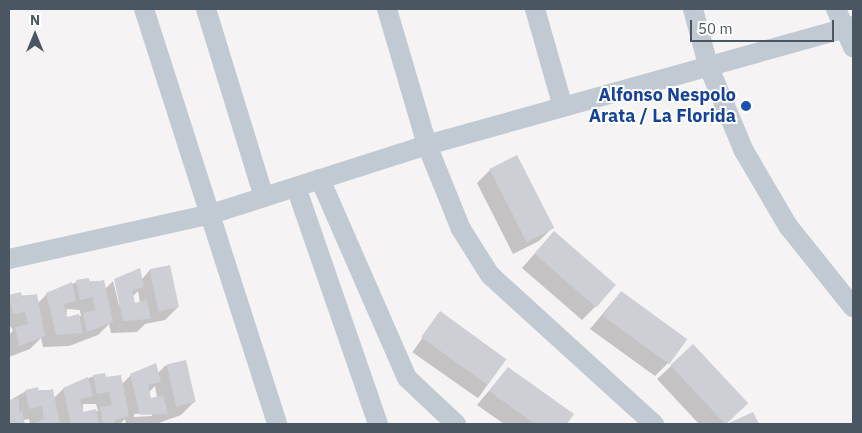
<!DOCTYPE html>
<style>
body{margin:0}
#map{position:relative;width:862px;height:433px;overflow:hidden;background:#f5f3f3;font-family:"IBM Plex Sans",sans-serif}
div>[style]{position:absolute}
.shadow>*{inset:0;background:#0003;transform-origin:0 0}
.building>*{inset:0;background:#cdcfd5;transform-origin:0 0}
.minor>*{height:20px;margin:-10px;padding:0 10px;transform-origin:10px;border-radius:10px;background:#c1cad2}
.dots>*{width:14px;height:14px;translate:-50% -50%;box-sizing:border-box;border:2px solid #fff;border-radius:50%}
span{translate:-50% -50%;white-space:nowrap;text-align:center;line-height:1.15;-webkit-text-stroke:4px #fff;paint-order:stroke}
.transit-label{font-size:18px;color:#164399;font-weight:700}
.right{translate:-100% -50%;text-align:right}
.frame{position:absolute;inset:0;border:10px solid #4a5661;pointer-events:none}
.north{position:absolute;left:10px;top:10px;width:50px;height:50px;-webkit-text-stroke:4px #fff;paint-order:stroke;rotate:0deg;font-size:14px;font-weight:700;line-height:20px;text-align:center;color:#4a5661}
.north::after{content:'';display:block;margin:auto;width:18px;height:22px;background:#4a5661;clip-path:polygon(50% 0,100% 100%,50% 72%,0 100%)}
.scale{position:absolute;left:690px;top:20px;width:144px;height:22px;box-sizing:border-box;border:2px solid #4a5661;border-top:0;padding-left:6px;font-size:15px;line-height:18px;white-space:nowrap;color:#4a5661;-webkit-text-stroke:4px #fff;paint-order:stroke}
</style>
<div id="map">
<div class="shadow">
<i style="clip-path:polygon(490px 170px,552px 228px,539px 241px,513px 254px,477px 183px)"></i>
<i style="clip-path:polygon(554px 232px,595px 307px,582px 320px,522px 268px)"></i>
<i style="clip-path:polygon(evenodd,150px 270px,178px 307px,165px 320px,145px 324px,137px 332px,111px 333px,109px 324px,98px 335px,69px 346px,43px 347px,41px 338px,30px 349px,9px 357px,9px 335px,13px 330px,9px 325px,9px 296px,36px 295px,37px 304px,47px 294px,77px 282px,103px 281px,105px 289px,113px 281px,119px 305px,150px 270px,138px 291px,140px 303px,134px 304px,132px 297px,138px 291px,150px 270px,67px 309px,80px 310px,81px 316px,66px 319px,67px 309px)"></i>
<i style="clip-path:polygon(621px 292px,668px 363px,655px 376px,590px 329px)"></i>
<i style="left:440px;top:313px;width:80px;height:48px;rotate:35deg"></i>
<i style="clip-path:polygon(693px 346px,733px 417px,725px 424px,699px 424px,657px 379px)"></i>
<i style="clip-path:polygon(evenodd,166px 365px,194px 402px,181px 415px,156px 424px,126px 424px,125px 419px,120px 424px,30px 424px,29px 419px,23px 420px,24px 424px,9px 424px,9px 401px,26px 391px,52px 390px,54px 398px,63px 389px,94px 376px,122px 384px,131px 375px,157px 374px,166px 365px,155px 386px,157px 397px,150px 399px,149px 392px,155px 386px,166px 365px,83px 404px,96px 404px,98px 411px,83px 413px,83px 404px,166px 365px,152px 413px,152px 416px,134px 417px,134px 414px,152px 413px)"></i>
<i style="clip-path:polygon(508px 368px,572px 415px,565px 424px,504px 424px,477px 405px)"></i>
</div>
<div class="building">
<i style="left:517px;top:155px;width:82px;height:31px;rotate:63deg"></i>
<i style="left:554px;top:231px;width:82px;height:30px;rotate:41deg"></i>
<i style="left:170px;top:265px;width:43px;height:21px;rotate:78deg"></i>
<i style="clip-path:polygon(140px 268px,144px 287px,132px 290px,135px 303px,147px 300px,151px 319px,123px 321px,114px 279px)"></i>
<i style="clip-path:polygon(89px 278px,90px 283px,104px 280px,113px 322px,87px 332px,83px 313px,95px 310px,93px 297px,80px 300px,76px 280px)"></i>
<i style="clip-path:polygon(72px 282px,76px 301px,64px 304px,67px 317px,79px 314px,83px 333px,56px 335px,46px 293px)"></i>
<i style="left:621px;top:291px;width:82px;height:31px;rotate:36deg"></i>
<i style="clip-path:polygon(21px 292px,22px 297px,37px 294px,45px 336px,19px 346px,15px 327px,28px 324px,25px 312px,13px 314px,9px 295px)"></i>
<i style="left:440px;top:311px;width:82px;height:32px;rotate:36deg"></i>
<i style="left:693px;top:344px;width:81px;height:31px;rotate:47deg"></i>
<i style="left:186px;top:360px;width:43px;height:20px;rotate:77deg"></i>
<i style="clip-path:polygon(156px 363px,161px 382px,148px 385px,151px 398px,163px 395px,168px 414px,140px 415px,130px 374px)"></i>
<i style="clip-path:polygon(508px 367px,574px 414px,567px 424px,535px 424px,489px 391px)"></i>
<i style="clip-path:polygon(105px 373px,106px 377px,121px 375px,129px 416px,115px 420px,115px 424px,103px 424px,100px 407px,112px 405px,109px 392px,97px 394px,93px 375px)"></i>
<i style="clip-path:polygon(88px 377px,93px 396px,80px 399px,83px 412px,96px 409px,99px 424px,71px 424px,63px 388px)"></i>
<i style="clip-path:polygon(38px 387px,39px 392px,53px 389px,60px 424px,33px 424px,44px 419px,42px 406px,29px 409px,25px 390px)"></i>
<i style="clip-path:polygon(19px 398px,19px 412px,22px 411px,25px 424px,9px 424px,9px 400px)"></i>
<i style="clip-path:polygon(753px 412px,759px 424px,727px 424px)"></i>
</div>
<div class="minor">
<i style="left:144px;top:9px;width:436px;rotate:72.2deg"></i>
<i style="left:206px;top:9px;width:197px;rotate:72.9deg"></i>
<i style="left:387px;top:9px;width:142px;rotate:73.6deg"></i>
<i style="left:427px;top:145px;width:91px;rotate:68deg"></i>
<i style="left:461px;top:229px;width:54px;rotate:57.8deg"></i>
<i style="left:490px;top:275px;width:222px;rotate:42.3deg"></i>
<i style="left:535px;top:9px;width:102px;rotate:74.1deg"></i>
<i style="left:693px;top:9px;width:58px;rotate:75deg"></i>
<i style="left:708px;top:65px;width:93px;rotate:67.3deg"></i>
<i style="left:744px;top:151px;width:87px;rotate:59.6deg"></i>
<i style="left:788px;top:226px;width:104px;rotate:51.3deg"></i>
<i style="left:836px;top:9px;width:42px;rotate:65.9deg"></i>
<i style="left:320px;top:179px;width:217px;rotate:66.4deg"></i>
<i style="left:407px;top:378px;width:67px;rotate:43.2deg"></i>
<i style="left:296px;top:187px;width:251px;rotate:70.9deg"></i>
<i style="left:9px;top:259px;width:204px;rotate:-12.5deg"></i>
<i style="left:208px;top:215px;width:230px;rotate:-17.7deg"></i>
<i style="left:427px;top:145px;width:442px;rotate:-15.6deg"></i>
</div>
<div class="dots">
<i style="left:746px;top:106px;background:#1a4fb4"></i>
</div>
<div class="transit-label">
<span class="right" style="left:736px;top:106px">Alfonso Nespolo<br>Arata / La Florida</span>
</div>
<div class="frame"></div>
<div class="north">N</div>
<div class="scale">50 m</div>
</div>
